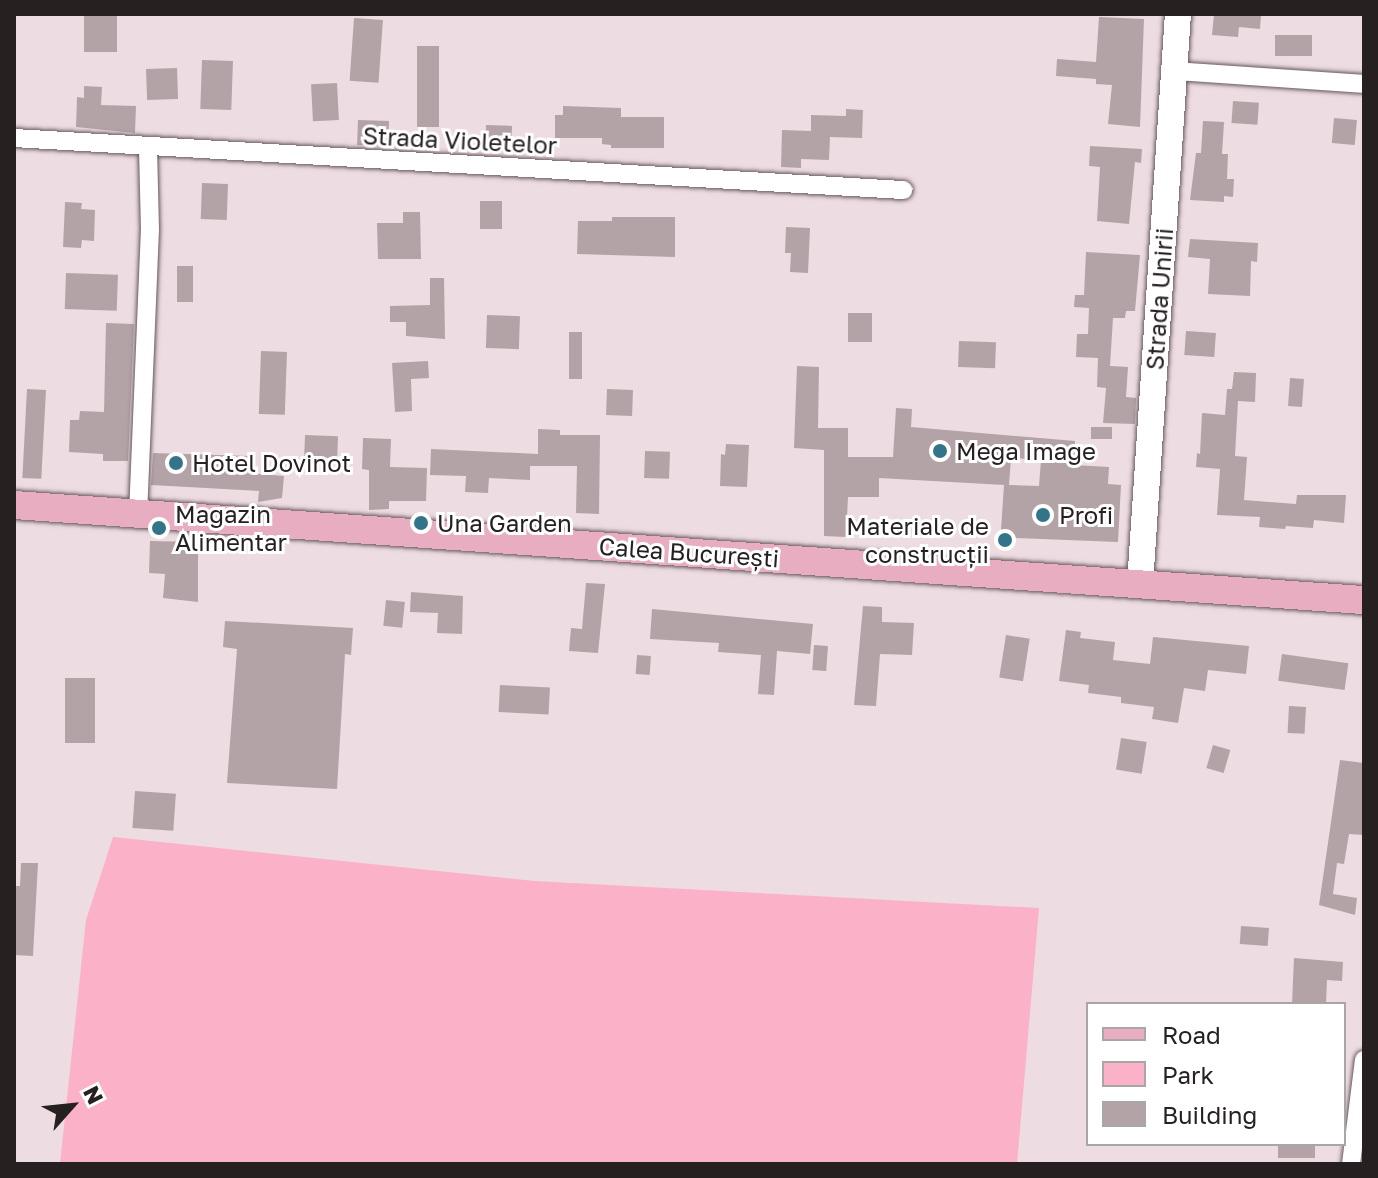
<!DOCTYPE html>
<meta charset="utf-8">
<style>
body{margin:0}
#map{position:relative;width:1378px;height:1178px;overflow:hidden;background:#eddce1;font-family:"Golos Text",sans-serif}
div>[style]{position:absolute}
.green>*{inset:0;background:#fbb1c8}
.building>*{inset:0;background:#b3a3a7;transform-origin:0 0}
.roads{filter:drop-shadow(0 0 2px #66585c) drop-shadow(0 0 2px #66585c)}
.minor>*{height:18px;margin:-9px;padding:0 9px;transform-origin:9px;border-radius:9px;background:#fff}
.secondary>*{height:26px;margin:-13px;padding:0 13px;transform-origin:13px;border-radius:13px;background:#fff}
.primary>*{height:28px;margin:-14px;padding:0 14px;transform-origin:14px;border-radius:14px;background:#e9adc2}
.dots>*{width:22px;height:22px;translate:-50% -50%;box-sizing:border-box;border:4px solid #fff;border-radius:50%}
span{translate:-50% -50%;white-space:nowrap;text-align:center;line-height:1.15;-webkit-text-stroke:6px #fff;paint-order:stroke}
.street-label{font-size:24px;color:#262021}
.poi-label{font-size:24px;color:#262021}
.left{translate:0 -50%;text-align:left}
.right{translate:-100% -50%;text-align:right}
.frame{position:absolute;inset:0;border:16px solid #262021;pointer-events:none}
.legend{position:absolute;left:1086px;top:1002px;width:260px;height:144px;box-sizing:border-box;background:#fff;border:2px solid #a8a6a6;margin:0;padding:10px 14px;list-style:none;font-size:24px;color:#262021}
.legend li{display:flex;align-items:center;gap:16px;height:40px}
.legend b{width:40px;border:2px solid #a8a6a6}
.north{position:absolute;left:32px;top:1066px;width:80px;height:80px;-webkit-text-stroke:6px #fff;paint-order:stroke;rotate:63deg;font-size:22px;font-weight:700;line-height:32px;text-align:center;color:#262021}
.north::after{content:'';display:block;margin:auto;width:28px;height:36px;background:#262021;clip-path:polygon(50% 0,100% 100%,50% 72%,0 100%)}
</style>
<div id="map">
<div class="green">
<i style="clip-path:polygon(113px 837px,534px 881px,1039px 908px,1017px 1164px,60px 1164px,86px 920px)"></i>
</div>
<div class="building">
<i style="left:84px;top:14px;width:33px;height:38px"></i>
<i style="clip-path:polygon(1214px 14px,1261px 15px,1260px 29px,1239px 27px,1238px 37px,1212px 35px)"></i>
<i style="clip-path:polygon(1099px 17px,1144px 19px,1140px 127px,1108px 124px,1112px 85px,1096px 84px,1096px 79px,1056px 76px,1057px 59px,1096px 62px)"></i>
<i style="left:354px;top:18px;width:29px;height:63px;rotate:4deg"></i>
<i style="left:1275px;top:35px;width:37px;height:21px"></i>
<i style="left:417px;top:46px;width:22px;height:81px"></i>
<i style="left:202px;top:60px;width:31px;height:49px;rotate:2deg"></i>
<i style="left:177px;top:68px;width:31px;height:31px;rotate:88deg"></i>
<i style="left:337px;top:83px;width:37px;height:26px;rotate:87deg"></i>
<i style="clip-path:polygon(84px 86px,102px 87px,101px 105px,136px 106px,135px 133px,76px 127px,77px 97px,84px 98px)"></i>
<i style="left:1233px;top:101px;width:26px;height:22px;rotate:4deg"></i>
<i style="clip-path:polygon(563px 106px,621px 108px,621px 117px,664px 117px,664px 148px,611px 148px,611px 145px,602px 144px,602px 138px,555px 138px,555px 115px,563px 115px)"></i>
<i style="clip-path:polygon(846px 109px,863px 110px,862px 138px,830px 137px,829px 160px,801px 159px,801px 168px,781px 167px,782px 130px,811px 131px,811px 115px,846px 116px)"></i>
<i style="left:1334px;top:118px;width:23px;height:25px;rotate:5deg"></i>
<i style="left:358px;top:120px;width:31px;height:25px;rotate:2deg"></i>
<i style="clip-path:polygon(1203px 121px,1224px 122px,1222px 154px,1228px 154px,1227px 179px,1234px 179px,1233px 197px,1224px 196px,1224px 202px,1190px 200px,1196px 153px,1201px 153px)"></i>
<i style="left:486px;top:125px;width:26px;height:26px;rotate:2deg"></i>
<i style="clip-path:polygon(1090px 146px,1142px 149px,1141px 163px,1135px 162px,1129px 224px,1097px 221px,1100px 167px,1089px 166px)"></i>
<i style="left:202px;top:183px;width:26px;height:36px;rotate:2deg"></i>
<i style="left:480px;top:201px;width:22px;height:28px"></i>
<i style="clip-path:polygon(65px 202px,82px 203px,81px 209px,95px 210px,94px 241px,82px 240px,81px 248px,63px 247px)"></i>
<i style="clip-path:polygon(403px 212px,420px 212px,421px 259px,378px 259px,377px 223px,403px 223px)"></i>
<i style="clip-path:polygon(612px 217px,675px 217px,675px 257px,577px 254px,578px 221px,612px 221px)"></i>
<i style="clip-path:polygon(786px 227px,810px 228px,808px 273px,790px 272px,791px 253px,785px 253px)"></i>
<i style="clip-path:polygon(1190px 239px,1258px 243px,1257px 262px,1251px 261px,1250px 296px,1208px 294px,1210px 259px,1188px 257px)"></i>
<i style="clip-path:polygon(1086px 252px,1140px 255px,1135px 311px,1126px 311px,1125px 318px,1113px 318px,1110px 366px,1128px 367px,1126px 397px,1136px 398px,1135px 424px,1103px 423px,1106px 388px,1097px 387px,1098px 358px,1076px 357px,1077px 334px,1088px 334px,1089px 308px,1074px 307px,1075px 295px,1084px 295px)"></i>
<i style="left:177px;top:266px;width:16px;height:36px"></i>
<i style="left:66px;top:273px;width:52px;height:36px;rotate:2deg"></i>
<i style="clip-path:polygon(430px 278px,444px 278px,445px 339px,406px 336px,406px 322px,390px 322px,390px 306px,430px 305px)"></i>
<i style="left:848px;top:313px;width:24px;height:29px"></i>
<i style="left:487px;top:315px;width:33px;height:33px;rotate:2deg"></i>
<i style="clip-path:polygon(106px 323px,134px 324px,128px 461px,103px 461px,103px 454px,69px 452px,70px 420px,79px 420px,80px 411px,104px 412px)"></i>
<i style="left:1186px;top:331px;width:30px;height:24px;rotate:4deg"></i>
<i style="left:569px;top:332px;width:13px;height:47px"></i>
<i style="left:959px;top:341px;width:37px;height:26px;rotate:2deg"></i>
<i style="left:261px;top:351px;width:26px;height:63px;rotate:2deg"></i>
<i style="clip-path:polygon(428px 361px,429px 378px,411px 379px,412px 411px,395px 412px,392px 363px)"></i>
<i style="clip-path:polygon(evenodd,797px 366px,819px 367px,818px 428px,848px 428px,848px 457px,893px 457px,896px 408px,912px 409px,911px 427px,1075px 441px,1074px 465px,1109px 467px,1108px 484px,1121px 485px,1118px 542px,1013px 538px,1012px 546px,1000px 545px,1004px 485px,879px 478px,879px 497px,848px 497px,846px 537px,824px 536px,824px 450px,794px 448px,797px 366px,1011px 458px,1041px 460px,1039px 486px,1009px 485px,1011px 458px)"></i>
<i style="clip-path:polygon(1234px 372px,1256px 373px,1255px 402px,1238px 401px,1235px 456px,1247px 457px,1244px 500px,1296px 504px,1297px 495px,1346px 495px,1344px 523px,1314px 520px,1313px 528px,1286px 526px,1285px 529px,1259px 527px,1260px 517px,1217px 515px,1220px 469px,1196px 467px,1197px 453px,1200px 454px,1202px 413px,1225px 415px,1227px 389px,1232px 389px)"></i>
<i style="left:1290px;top:378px;width:14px;height:28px;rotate:4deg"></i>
<i style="left:27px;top:389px;width:19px;height:89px;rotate:3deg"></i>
<i style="left:607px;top:389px;width:26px;height:26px;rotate:2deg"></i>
<i style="left:1091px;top:427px;width:21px;height:12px"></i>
<i style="clip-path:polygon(538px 429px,560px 430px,560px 435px,600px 435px,599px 514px,576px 513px,577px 466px,530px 466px,530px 480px,489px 478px,488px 493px,465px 492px,466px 476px,430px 475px,431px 449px,538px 454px)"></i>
<i style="left:305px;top:435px;width:33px;height:22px;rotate:2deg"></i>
<i style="clip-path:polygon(363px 438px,391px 439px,390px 467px,427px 468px,426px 501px,389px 501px,389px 509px,369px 510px,369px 470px,362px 469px)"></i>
<i style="clip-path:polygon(726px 444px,749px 445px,747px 487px,720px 486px,721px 454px,725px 455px)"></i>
<i style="left:645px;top:451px;width:25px;height:27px;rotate:2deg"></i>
<i style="clip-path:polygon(153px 453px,249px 456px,248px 473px,284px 476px,282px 498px,258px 502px,259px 491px,151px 485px)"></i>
<i style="clip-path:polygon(150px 541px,198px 542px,198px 602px,163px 598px,165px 574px,149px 573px)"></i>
<i style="clip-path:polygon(586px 583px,605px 584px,598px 653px,569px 651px,571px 628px,582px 629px)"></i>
<i style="clip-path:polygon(411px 592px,463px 596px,462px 634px,437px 633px,438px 613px,410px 612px)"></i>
<i style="left:386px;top:600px;width:19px;height:26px;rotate:6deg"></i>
<i style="clip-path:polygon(863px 606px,882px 607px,882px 622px,914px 623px,912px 655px,880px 654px,876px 706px,854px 705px)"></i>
<i style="clip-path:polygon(652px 609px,813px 624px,810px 654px,777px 651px,774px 695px,758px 694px,761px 655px,718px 652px,719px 643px,650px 639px)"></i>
<i style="clip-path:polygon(225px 621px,353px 628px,351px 655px,345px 654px,337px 789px,227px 783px,237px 649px,223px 647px)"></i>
<i style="clip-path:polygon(1066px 630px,1081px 632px,1080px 638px,1115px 642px,1113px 660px,1150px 664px,1153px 637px,1249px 646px,1246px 674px,1208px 670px,1205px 691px,1184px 688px,1178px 723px,1152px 719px,1154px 707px,1121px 703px,1121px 697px,1088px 693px,1089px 685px,1059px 681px)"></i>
<i style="left:1006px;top:635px;width:24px;height:43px;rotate:9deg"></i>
<i style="left:814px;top:645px;width:14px;height:25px;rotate:4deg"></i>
<i style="left:1282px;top:654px;width:67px;height:27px;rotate:8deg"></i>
<i style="left:637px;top:655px;width:14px;height:19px;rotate:4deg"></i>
<i style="left:95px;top:678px;width:65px;height:30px;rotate:90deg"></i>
<i style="left:500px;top:685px;width:50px;height:27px;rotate:3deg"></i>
<i style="left:1289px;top:706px;width:17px;height:27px;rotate:3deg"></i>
<i style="left:1121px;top:738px;width:26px;height:32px;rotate:9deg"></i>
<i style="left:1213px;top:745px;width:18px;height:24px;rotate:16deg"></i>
<i style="clip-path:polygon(1340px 760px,1364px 763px,1364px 835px,1349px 834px,1344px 864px,1337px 863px,1333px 894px,1357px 898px,1355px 915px,1319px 905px)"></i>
<i style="left:135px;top:791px;width:41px;height:37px;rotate:4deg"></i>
<i style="clip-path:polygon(21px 863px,38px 863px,33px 956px,14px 955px,14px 886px,20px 886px)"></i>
<i style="left:1241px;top:926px;width:28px;height:18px;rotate:4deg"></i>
<i style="clip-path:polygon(1294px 958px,1343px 962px,1342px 981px,1327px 980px,1326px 1004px,1292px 1004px)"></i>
<i style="left:1278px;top:1144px;width:37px;height:14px"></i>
</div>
<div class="roads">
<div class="minor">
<i style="left:1175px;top:71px;width:189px;rotate:3.9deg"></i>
<i style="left:14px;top:138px;width:891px;rotate:3.35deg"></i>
<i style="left:138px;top:515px;width:285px;rotate:-87.6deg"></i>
<i style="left:150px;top:230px;width:83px;rotate:-91.4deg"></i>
<i style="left:1351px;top:1164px;width:105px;rotate:-82.9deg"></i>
</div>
<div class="secondary">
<i style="left:1140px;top:584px;width:571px;rotate:-86.19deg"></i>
</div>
<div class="primary">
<i style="left:14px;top:505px;width:1353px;rotate:4.03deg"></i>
</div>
</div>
<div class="dots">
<i style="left:940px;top:451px;background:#347488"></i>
<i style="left:176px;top:463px;background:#347488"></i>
<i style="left:1043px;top:515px;background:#347488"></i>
<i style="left:421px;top:523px;background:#347488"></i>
<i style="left:159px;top:528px;background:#347488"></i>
<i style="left:1005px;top:540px;background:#347488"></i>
</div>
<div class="street-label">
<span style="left:460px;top:140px;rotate:3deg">Strada Violetelor</span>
<span style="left:1159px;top:299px;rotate:-86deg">Strada Unirii</span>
<span style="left:689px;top:552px;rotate:4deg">Calea București</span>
</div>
<div class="poi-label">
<span class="left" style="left:956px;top:451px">Mega Image</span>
<span class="left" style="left:192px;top:463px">Hotel Dovinot</span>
<span class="left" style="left:175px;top:528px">Magazin<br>Alimentar</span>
<span class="left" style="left:1059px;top:515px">Profi</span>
<span class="left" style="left:437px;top:523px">Una Garden</span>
<span class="right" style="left:989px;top:540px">Materiale de<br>construcții</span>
</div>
<div class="frame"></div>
<ul class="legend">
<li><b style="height:10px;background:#e9adc2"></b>Road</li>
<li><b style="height:22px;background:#fbb1c8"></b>Park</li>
<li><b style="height:22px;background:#b3a3a7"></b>Building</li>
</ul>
<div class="north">N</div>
</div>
